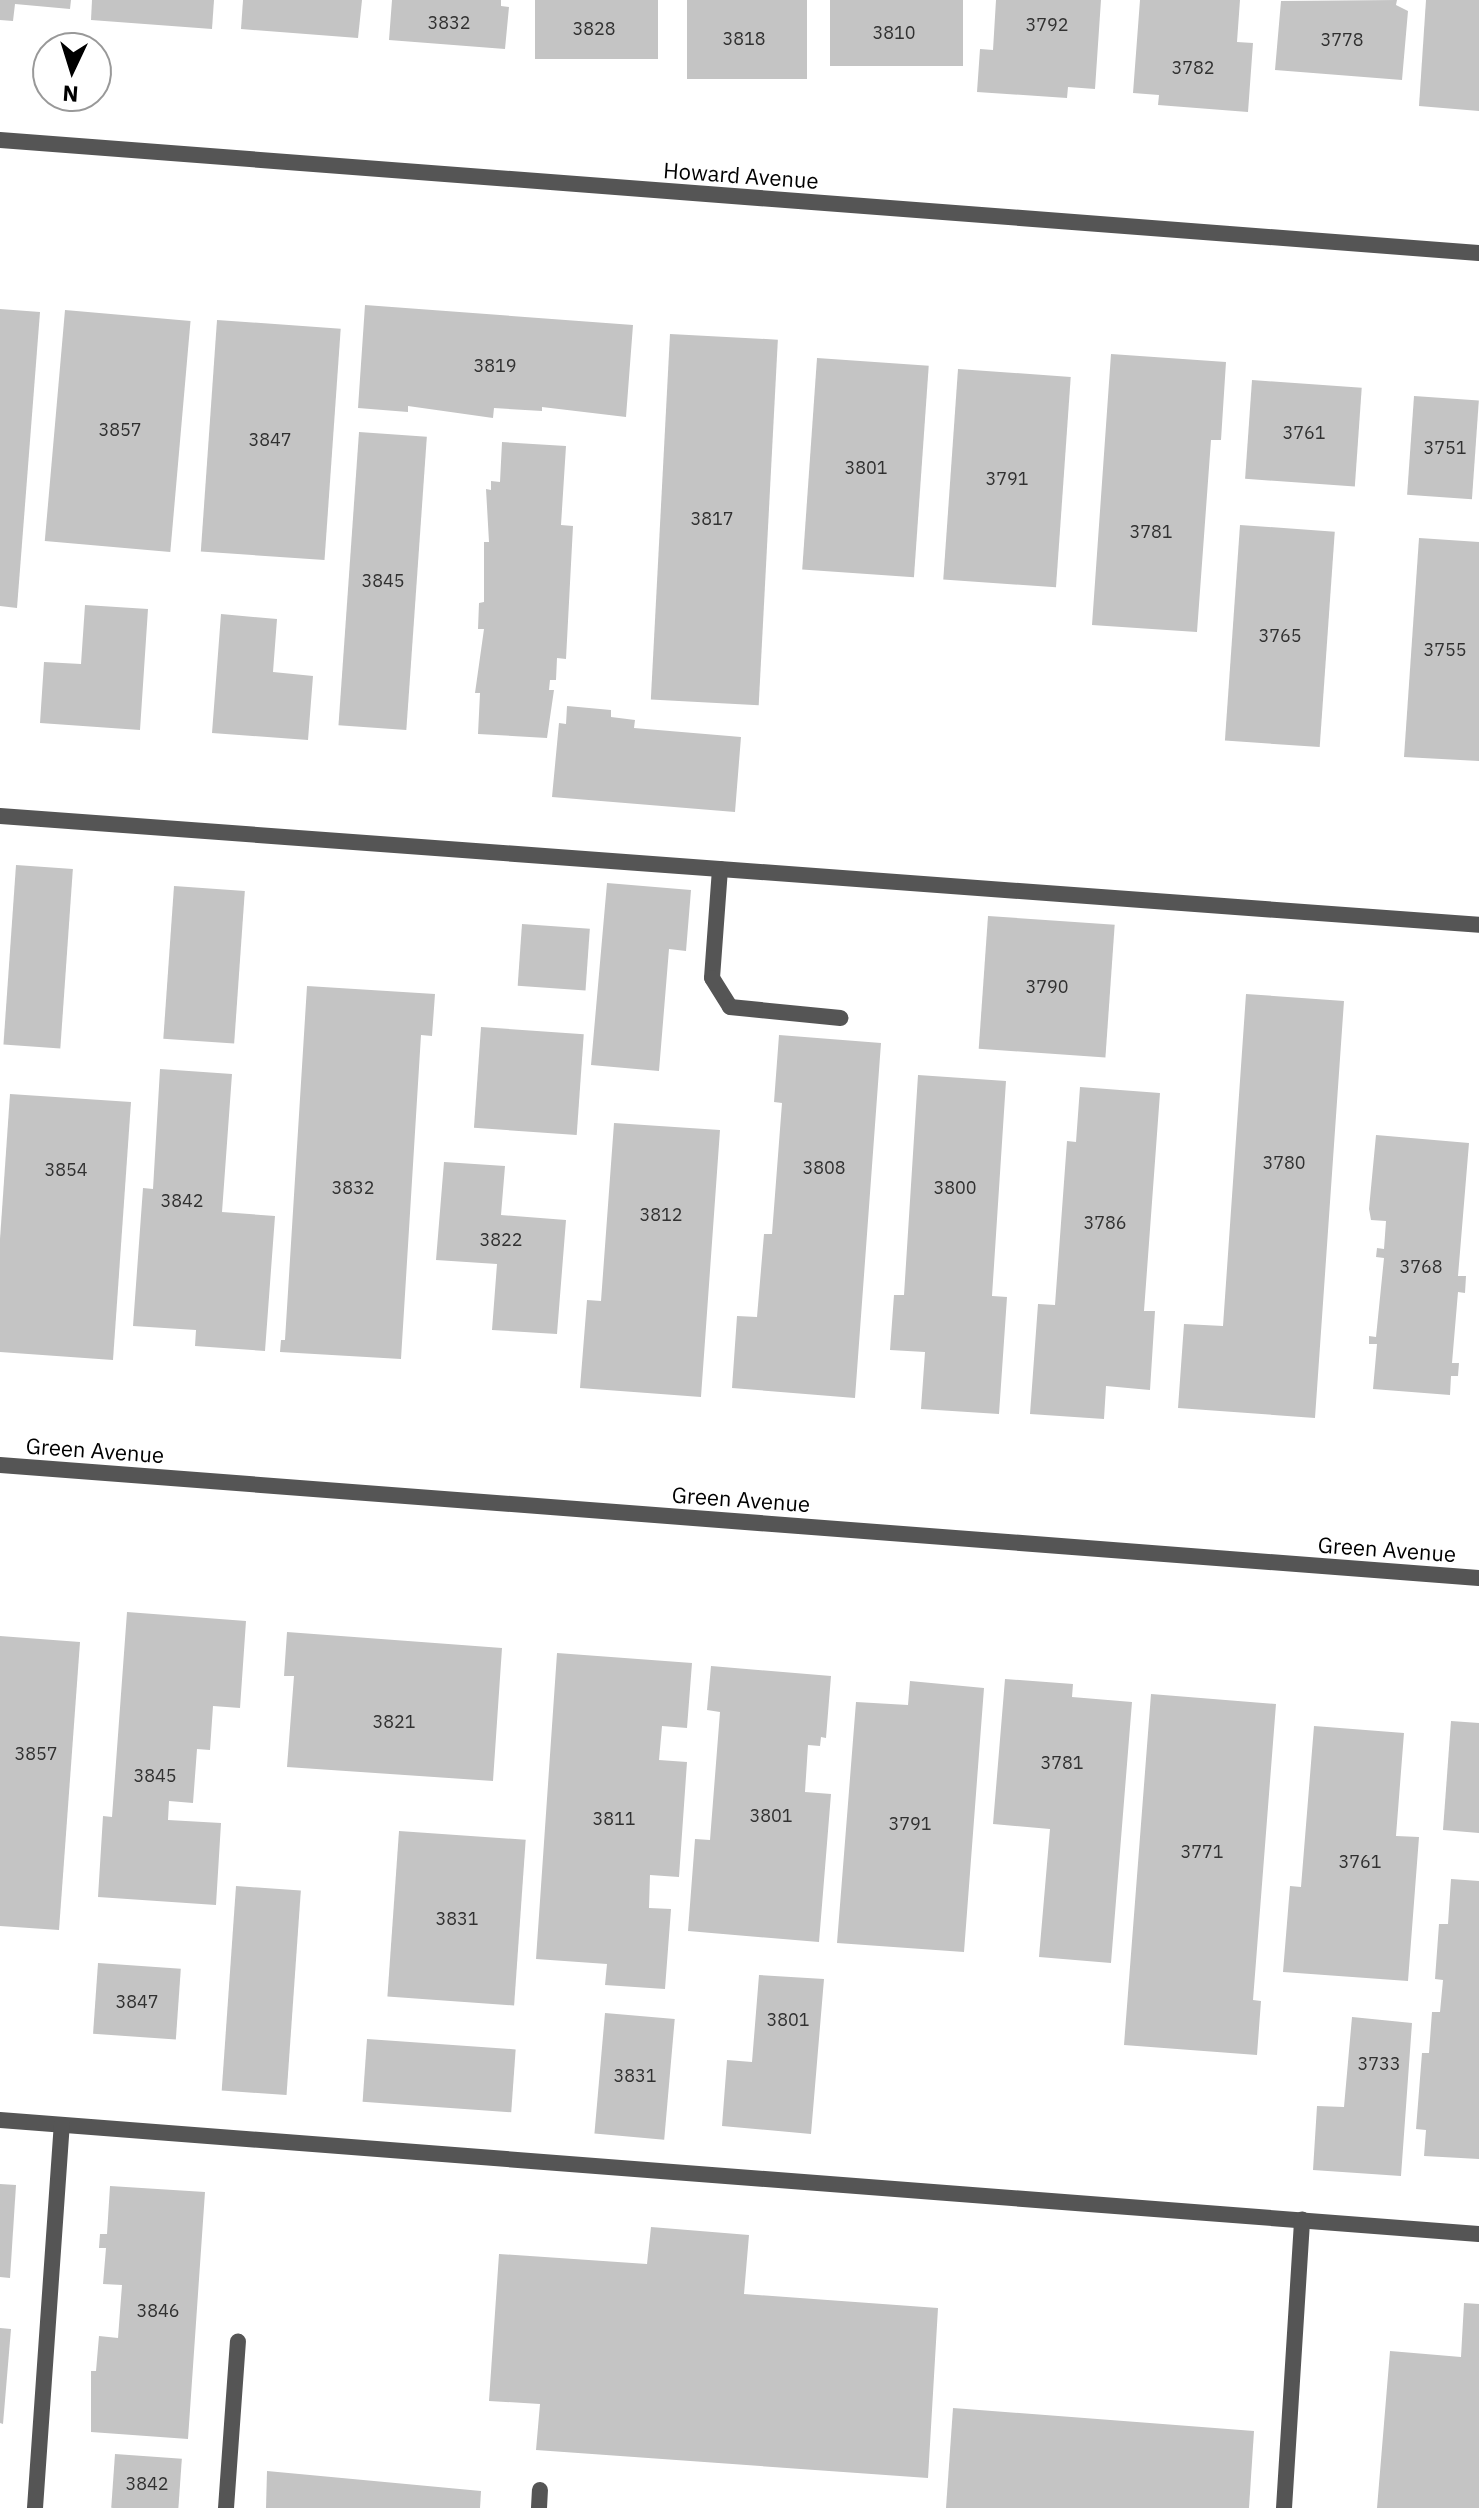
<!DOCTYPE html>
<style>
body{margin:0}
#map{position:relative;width:1479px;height:2508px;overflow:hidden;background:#fff;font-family:"IBM Plex Sans",sans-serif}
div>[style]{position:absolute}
.building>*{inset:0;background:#c4c4c4;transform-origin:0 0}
.lane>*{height:16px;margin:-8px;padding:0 8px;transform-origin:8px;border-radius:8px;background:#555}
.street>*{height:16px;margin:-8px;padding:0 8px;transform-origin:8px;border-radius:8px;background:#555}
span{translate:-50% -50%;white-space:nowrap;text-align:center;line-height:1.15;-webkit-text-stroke:6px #fff;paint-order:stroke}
.number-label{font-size:18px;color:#313131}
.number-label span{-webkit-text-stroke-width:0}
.street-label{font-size:22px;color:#000}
.north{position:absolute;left:32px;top:32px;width:80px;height:80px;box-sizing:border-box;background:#fff;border:2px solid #999;border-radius:50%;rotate:184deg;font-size:22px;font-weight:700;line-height:32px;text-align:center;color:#000}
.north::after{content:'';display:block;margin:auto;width:28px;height:36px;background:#000;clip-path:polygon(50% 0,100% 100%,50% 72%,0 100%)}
</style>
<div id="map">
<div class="building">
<i style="clip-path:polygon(0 0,71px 0,70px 9px,15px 4px,13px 21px,0 20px)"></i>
<i style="clip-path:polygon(92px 0,214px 0,212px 29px,91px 20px)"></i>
<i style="clip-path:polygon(243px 0,362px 0,358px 38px,241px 29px)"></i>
<i style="clip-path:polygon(392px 0,501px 0,501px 6px,509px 7px,505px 49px,389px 40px)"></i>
<i style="left:535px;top:0;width:123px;height:59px"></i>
<i style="left:687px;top:0;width:120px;height:79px"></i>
<i style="left:830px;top:0;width:133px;height:66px"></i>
<i style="clip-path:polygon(996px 0,1101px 0,1095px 89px,1068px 87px,1067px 98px,977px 92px,980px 49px,993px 50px)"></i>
<i style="clip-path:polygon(1140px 0,1240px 0,1237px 42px,1253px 43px,1248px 112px,1158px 105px,1159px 95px,1133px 93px)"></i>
<i style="clip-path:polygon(1397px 0,1396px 5px,1408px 11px,1402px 80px,1275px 70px,1281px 1px)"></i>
<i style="clip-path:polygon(1426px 0,1479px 0,1479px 111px,1419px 106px)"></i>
<i style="clip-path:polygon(365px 305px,633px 325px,626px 417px,542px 407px,542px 411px,494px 408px,493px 418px,408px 406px,408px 412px,358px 408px)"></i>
<i style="clip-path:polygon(0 309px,40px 312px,17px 608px,0 606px)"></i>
<i style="left:65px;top:310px;width:126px;height:232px;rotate:5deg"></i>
<i style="left:217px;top:320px;width:124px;height:232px;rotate:4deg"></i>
<i style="left:670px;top:334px;width:108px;height:366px;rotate:3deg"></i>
<i style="clip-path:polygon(1111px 354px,1226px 362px,1221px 440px,1211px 440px,1197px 632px,1092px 625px)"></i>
<i style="left:817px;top:358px;width:112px;height:212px;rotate:4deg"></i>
<i style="left:958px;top:369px;width:113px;height:211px;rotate:4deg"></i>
<i style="left:1252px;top:380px;width:110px;height:99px;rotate:4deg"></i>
<i style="left:1414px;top:396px;width:65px;height:99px;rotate:4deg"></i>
<i style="left:359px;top:432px;width:68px;height:294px;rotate:4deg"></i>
<i style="clip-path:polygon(502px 442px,566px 446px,561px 525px,573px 526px,566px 659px,557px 658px,556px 680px,550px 680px,549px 690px,554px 690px,547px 738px,478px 734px,480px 693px,475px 693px,484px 629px,478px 629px,479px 603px,484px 602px,484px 542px,489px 542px,486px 489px,491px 490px,491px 481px,500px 482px)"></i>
<i style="left:1240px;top:525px;width:95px;height:216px;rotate:4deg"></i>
<i style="clip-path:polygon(1419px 538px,1479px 542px,1479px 761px,1404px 757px)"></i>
<i style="clip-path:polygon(85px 605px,148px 609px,140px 730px,40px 723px,44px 662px,81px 664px)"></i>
<i style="clip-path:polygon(221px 614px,277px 619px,273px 672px,313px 676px,308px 740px,212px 733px)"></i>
<i style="clip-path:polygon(567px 706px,611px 710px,611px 717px,635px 720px,634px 728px,741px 737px,735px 812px,552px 797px,559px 723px,566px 724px)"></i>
<i style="left:16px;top:865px;width:57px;height:180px;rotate:4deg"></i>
<i style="clip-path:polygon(607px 883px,691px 890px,686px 951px,669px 949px,659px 1071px,591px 1065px)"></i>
<i style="left:174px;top:886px;width:71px;height:153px;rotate:4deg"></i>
<i style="left:988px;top:916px;width:127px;height:133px;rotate:4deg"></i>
<i style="left:522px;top:924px;width:68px;height:62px;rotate:4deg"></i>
<i style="clip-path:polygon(307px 986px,435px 994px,432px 1036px,421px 1035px,401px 1359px,280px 1352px,281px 1340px,285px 1340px)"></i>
<i style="clip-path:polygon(1246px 994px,1344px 1001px,1315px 1418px,1178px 1408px,1184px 1324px,1223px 1326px)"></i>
<i style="left:481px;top:1027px;width:103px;height:101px;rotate:4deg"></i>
<i style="clip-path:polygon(779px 1035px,881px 1043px,855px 1398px,732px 1388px,737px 1316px,757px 1317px,764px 1234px,772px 1234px,782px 1103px,774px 1102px)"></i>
<i style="clip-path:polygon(160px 1069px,232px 1074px,222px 1212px,275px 1216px,265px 1351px,195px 1346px,196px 1330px,133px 1326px,143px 1188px,153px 1189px)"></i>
<i style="clip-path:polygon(918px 1075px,1006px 1081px,992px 1296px,1007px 1297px,999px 1414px,921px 1409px,925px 1352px,890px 1350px,894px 1295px,904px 1295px)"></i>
<i style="clip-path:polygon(1080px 1087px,1160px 1093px,1144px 1311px,1155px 1311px,1150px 1390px,1106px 1386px,1104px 1419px,1030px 1414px,1038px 1304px,1055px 1305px,1067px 1141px,1076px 1142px)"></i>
<i style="clip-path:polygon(10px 1094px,131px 1102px,113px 1360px,0 1352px,0 1239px)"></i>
<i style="clip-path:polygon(614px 1123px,720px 1130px,701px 1397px,580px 1388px,587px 1300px,601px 1301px)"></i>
<i style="clip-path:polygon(1376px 1135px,1469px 1143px,1458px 1276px,1466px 1276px,1465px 1293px,1458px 1292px,1452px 1363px,1459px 1363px,1458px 1376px,1451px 1376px,1450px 1395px,1373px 1389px,1377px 1344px,1369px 1344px,1369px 1336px,1376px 1337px,1384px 1258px,1376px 1257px,1377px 1248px,1384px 1249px,1386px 1221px,1371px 1220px,1369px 1209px)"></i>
<i style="clip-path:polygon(444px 1162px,505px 1166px,501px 1215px,566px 1220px,557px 1334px,492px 1330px,497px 1264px,436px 1260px)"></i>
<i style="clip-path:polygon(127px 1612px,246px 1621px,240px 1708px,213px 1706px,210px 1750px,197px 1749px,193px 1803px,169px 1801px,168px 1820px,221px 1823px,216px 1905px,98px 1897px,103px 1816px,112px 1817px)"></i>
<i style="clip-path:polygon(287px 1632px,502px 1648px,493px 1781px,287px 1767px,294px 1676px,284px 1676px)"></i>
<i style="clip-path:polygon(0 1636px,80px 1642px,59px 1930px,0 1926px)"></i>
<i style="clip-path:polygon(557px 1653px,692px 1663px,687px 1728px,662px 1726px,659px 1760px,687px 1762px,679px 1877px,650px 1875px,649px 1908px,671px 1909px,665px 1989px,605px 1985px,607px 1964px,536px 1959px)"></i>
<i style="clip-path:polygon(711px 1666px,831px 1676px,826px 1738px,821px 1737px,820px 1746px,808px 1745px,805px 1792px,831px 1794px,819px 1942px,688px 1931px,695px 1839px,710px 1840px,720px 1712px,707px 1710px)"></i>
<i style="clip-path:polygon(1005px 1679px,1073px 1684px,1072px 1697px,1132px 1702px,1111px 1963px,1039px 1957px,1050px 1829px,993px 1824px)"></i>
<i style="clip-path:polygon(910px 1681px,984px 1688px,964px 1952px,837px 1943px,856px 1702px,908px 1705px)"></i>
<i style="clip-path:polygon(1151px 1694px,1276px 1704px,1253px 2000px,1261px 2001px,1257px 2055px,1124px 2045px)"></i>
<i style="clip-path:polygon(1451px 1721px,1479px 1723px,1479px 1833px,1443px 1830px)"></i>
<i style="clip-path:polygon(1314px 1726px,1404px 1733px,1396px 1836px,1419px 1837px,1408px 1981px,1283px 1972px,1290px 1886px,1301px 1887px)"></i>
<i style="left:399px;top:1831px;width:127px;height:166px;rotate:4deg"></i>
<i style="clip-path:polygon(1451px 1879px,1479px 1881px,1479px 2159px,1424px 2156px,1426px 2130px,1416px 2129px,1422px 2053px,1429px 2053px,1432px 2012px,1440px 2012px,1443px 1980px,1435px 1979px,1439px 1924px,1448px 1924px)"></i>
<i style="left:236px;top:1886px;width:65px;height:205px;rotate:4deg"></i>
<i style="left:98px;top:1963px;width:83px;height:71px;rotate:4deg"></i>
<i style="clip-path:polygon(759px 1975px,824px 1979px,811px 2134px,722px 2126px,727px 2060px,752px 2062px)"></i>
<i style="left:605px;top:2013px;width:70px;height:121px;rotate:5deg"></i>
<i style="clip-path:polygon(1352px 2017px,1412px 2023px,1401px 2176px,1313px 2170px,1317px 2106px,1344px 2107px)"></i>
<i style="left:367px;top:2039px;width:149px;height:63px;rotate:4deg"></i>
<i style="clip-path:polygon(0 2184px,16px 2185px,10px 2278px,0 2277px)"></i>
<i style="clip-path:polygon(110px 2186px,205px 2192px,188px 2439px,91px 2432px,91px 2371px,96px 2371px,99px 2336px,118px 2338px,122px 2285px,103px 2284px,106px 2248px,99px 2248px,100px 2234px,107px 2234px)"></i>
<i style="clip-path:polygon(651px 2227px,749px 2235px,744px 2294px,938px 2308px,928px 2478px,536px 2450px,540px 2404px,489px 2401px,499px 2254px,647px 2264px)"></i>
<i style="clip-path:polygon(1464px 2303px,1479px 2304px,1479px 2508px,1377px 2508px,1390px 2351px,1461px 2357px)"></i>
<i style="clip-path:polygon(0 2328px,11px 2329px,3px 2424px,0 2423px)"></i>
<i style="clip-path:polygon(953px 2408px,1254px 2431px,1249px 2508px,946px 2508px)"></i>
<i style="left:115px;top:2454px;width:67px;height:54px;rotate:4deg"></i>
<i style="clip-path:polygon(267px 2471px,481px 2491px,480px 2508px,266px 2508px)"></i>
</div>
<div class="lane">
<i style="left:0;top:816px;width:1483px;rotate:4.21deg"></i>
<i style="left:720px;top:869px;width:109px;rotate:94.2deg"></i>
<i style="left:712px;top:978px;width:34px;rotate:58deg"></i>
<i style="left:730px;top:1007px;width:111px;rotate:5.7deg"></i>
<i style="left:0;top:2120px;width:1483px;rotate:4.41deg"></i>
<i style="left:35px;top:2508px;width:384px;rotate:-86deg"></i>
<i style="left:226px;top:2508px;width:167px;rotate:-85.9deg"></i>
<i style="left:539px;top:2508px;width:18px;rotate:-87deg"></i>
<i style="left:1284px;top:2508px;width:289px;rotate:-86.4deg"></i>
</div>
<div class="street">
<i style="left:0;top:140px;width:1483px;rotate:4.37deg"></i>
<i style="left:0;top:1465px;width:1483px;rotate:4.37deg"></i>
</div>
<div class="number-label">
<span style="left:449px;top:23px">3832</span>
<span style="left:1047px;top:25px">3792</span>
<span style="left:594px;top:29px">3828</span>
<span style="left:894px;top:33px">3810</span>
<span style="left:744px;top:39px">3818</span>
<span style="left:1342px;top:40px">3778</span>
<span style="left:1193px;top:68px">3782</span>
<span style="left:495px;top:366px">3819</span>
<span style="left:120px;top:430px">3857</span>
<span style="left:1304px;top:433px">3761</span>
<span style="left:270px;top:440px">3847</span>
<span style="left:1445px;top:448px">3751</span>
<span style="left:866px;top:468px">3801</span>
<span style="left:1007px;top:479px">3791</span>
<span style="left:712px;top:519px">3817</span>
<span style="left:1151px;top:532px">3781</span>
<span style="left:383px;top:581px">3845</span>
<span style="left:1280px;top:636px">3765</span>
<span style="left:1445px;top:650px">3755</span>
<span style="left:1047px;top:987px">3790</span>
<span style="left:1284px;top:1163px">3780</span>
<span style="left:824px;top:1168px">3808</span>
<span style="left:66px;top:1170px">3854</span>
<span style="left:353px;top:1188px">3832</span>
<span style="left:955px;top:1188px">3800</span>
<span style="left:182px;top:1201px">3842</span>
<span style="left:661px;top:1215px">3812</span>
<span style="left:1105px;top:1223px">3786</span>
<span style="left:501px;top:1240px">3822</span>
<span style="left:1421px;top:1267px">3768</span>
<span style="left:394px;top:1722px">3821</span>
<span style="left:36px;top:1754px">3857</span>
<span style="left:1062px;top:1763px">3781</span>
<span style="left:155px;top:1776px">3845</span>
<span style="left:771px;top:1816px">3801</span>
<span style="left:614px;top:1819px">3811</span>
<span style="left:910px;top:1824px">3791</span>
<span style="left:1202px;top:1852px">3771</span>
<span style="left:1360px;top:1862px">3761</span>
<span style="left:457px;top:1919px">3831</span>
<span style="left:137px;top:2002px">3847</span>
<span style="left:788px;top:2020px">3801</span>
<span style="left:1379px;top:2064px">3733</span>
<span style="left:635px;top:2076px">3831</span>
<span style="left:158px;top:2311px">3846</span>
<span style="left:147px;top:2484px">3842</span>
</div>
<div class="street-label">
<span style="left:741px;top:175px;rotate:4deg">Howard Avenue</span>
<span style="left:95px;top:1450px;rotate:4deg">Green Avenue</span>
<span style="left:741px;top:1499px;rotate:4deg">Green Avenue</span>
<span style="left:1387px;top:1549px;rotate:4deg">Green Avenue</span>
</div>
<div class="north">N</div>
</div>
